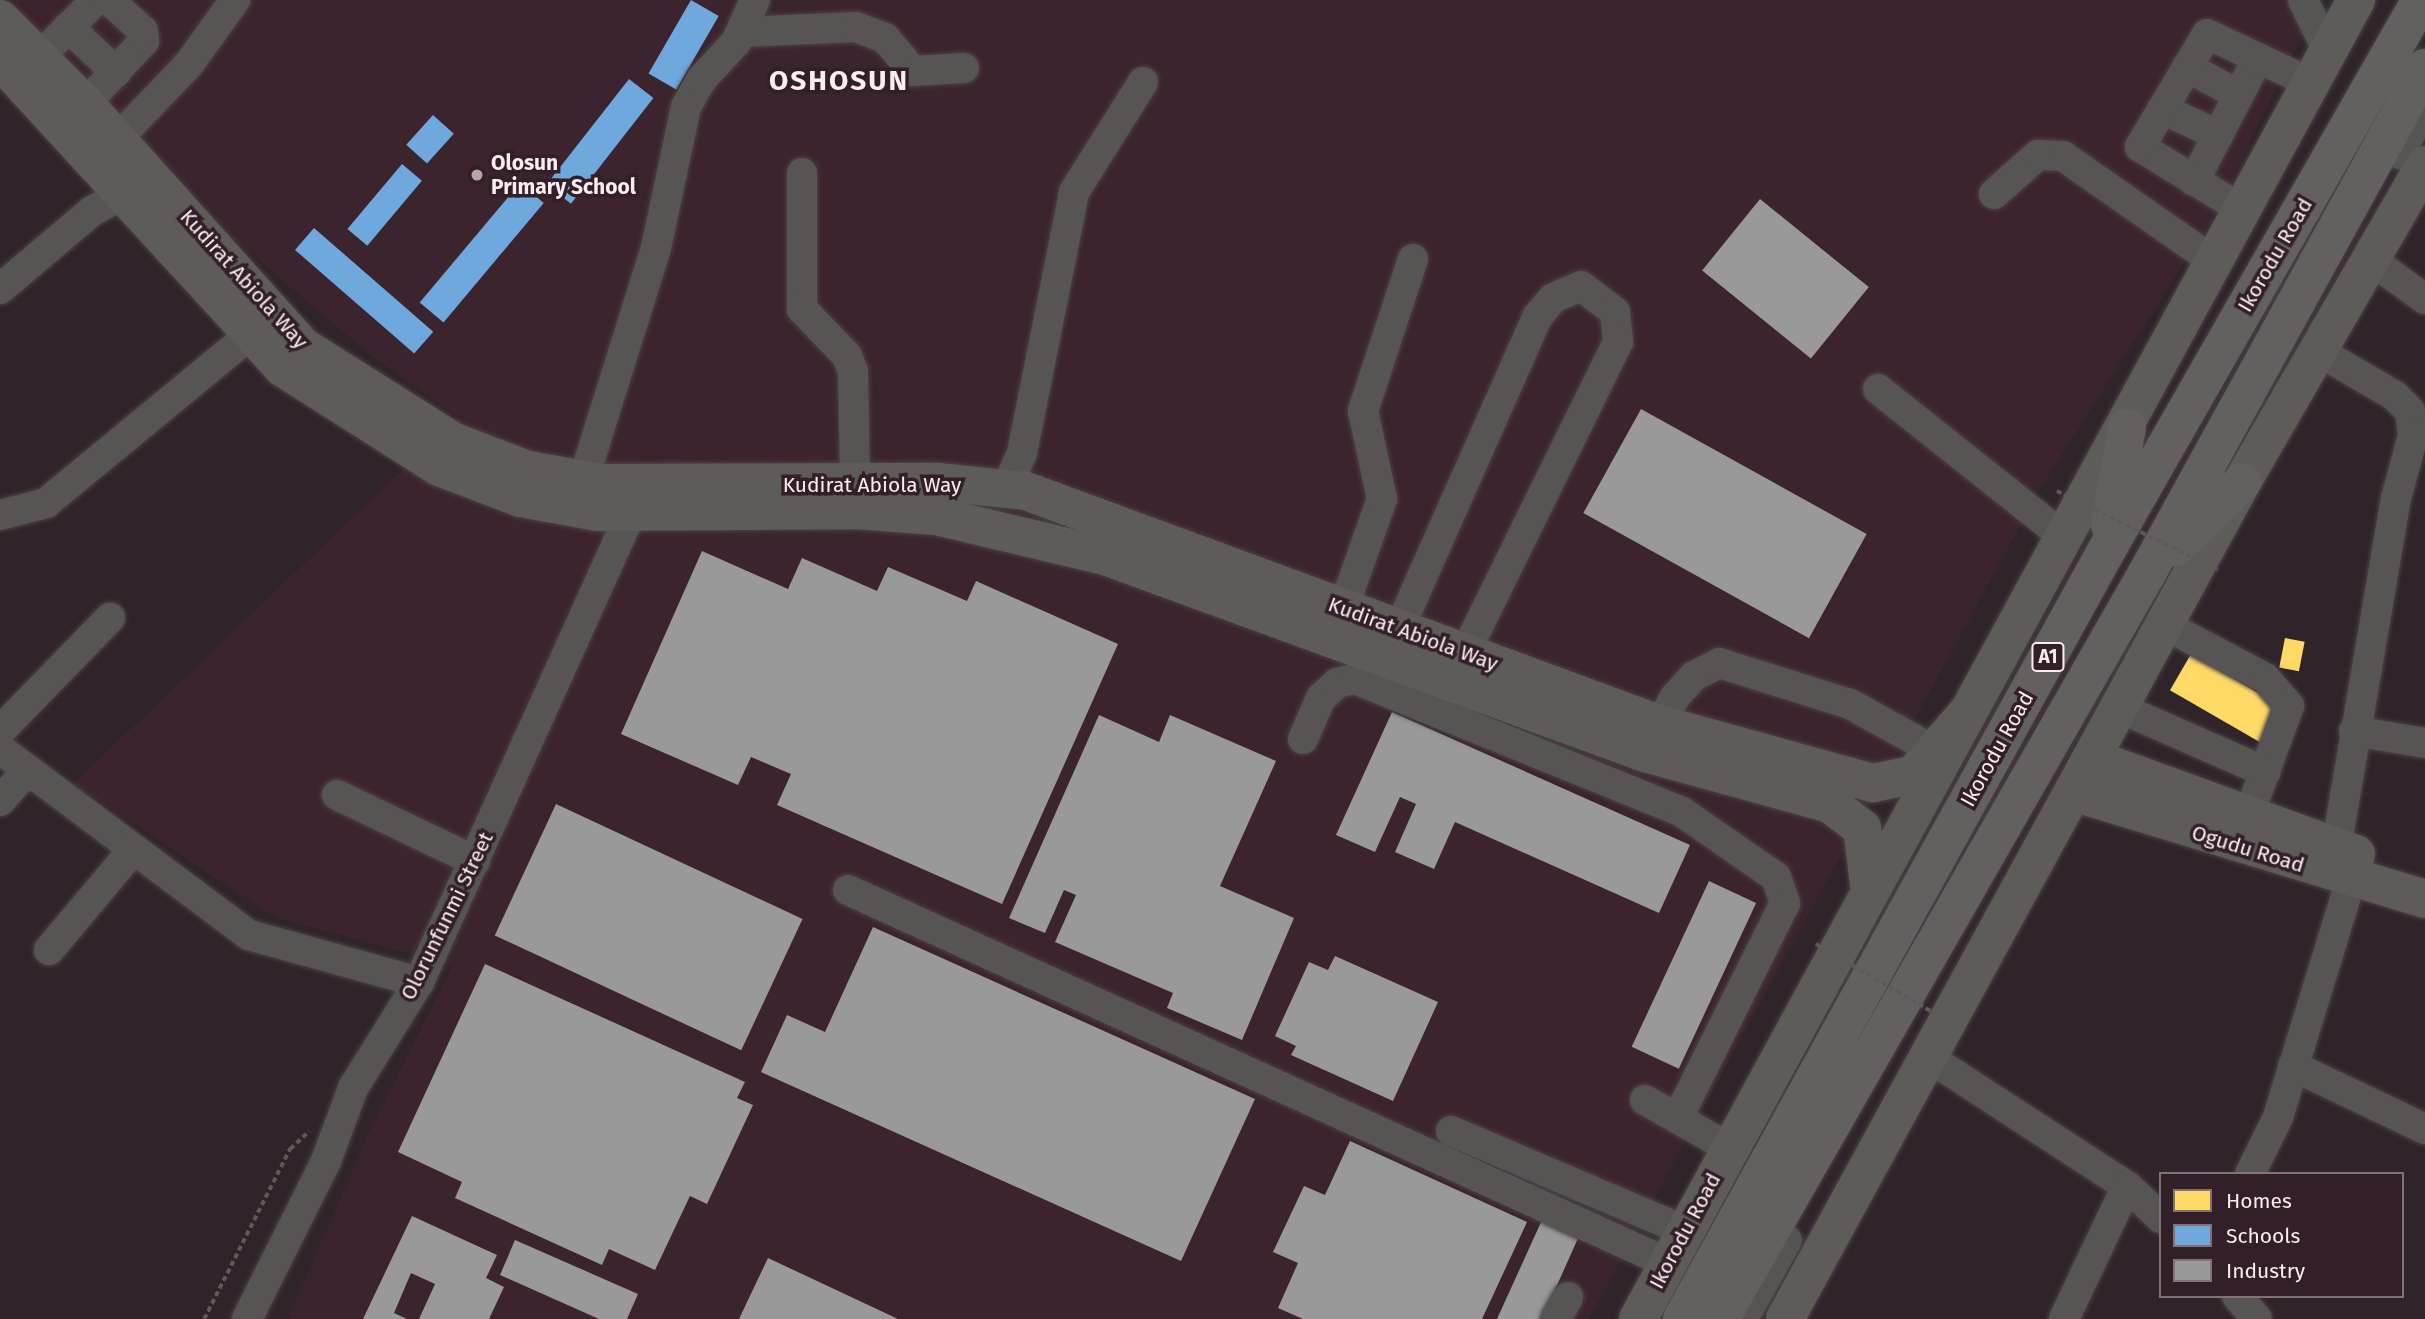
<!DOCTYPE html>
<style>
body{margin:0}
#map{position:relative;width:2425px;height:1319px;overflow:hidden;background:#2f2429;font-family:"Fira Sans",sans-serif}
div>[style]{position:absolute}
.built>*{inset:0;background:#3c242e}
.homes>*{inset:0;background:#ffd966;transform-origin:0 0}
.schools>*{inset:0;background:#6fa8dc;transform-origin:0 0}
.industry>*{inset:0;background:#999;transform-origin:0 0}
.path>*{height:3.5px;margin-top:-1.75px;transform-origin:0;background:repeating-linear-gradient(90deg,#5e5a5b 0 5px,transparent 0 8.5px)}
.roads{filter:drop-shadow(0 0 2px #4b4145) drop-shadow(0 0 2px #4b4145)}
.minor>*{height:30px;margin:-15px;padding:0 15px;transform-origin:15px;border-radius:15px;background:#575553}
.major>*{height:38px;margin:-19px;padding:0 19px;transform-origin:19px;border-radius:19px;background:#5d5c59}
.highway>*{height:38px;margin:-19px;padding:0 19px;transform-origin:19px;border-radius:19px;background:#63615f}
.path-bridge>*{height:3.5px;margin-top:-1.75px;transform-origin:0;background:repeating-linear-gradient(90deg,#5e5a5b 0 5px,transparent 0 8.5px)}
.dots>*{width:19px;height:19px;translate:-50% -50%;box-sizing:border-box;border:4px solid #331f28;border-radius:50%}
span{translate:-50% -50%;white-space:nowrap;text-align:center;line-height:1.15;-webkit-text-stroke:7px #331f28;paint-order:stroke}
.shield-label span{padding:2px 5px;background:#331f28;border:2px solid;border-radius:5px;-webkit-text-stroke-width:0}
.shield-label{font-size:19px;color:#faecf1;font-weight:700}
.poi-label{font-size:21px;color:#faecf1;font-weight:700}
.left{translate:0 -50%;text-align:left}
.street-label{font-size:21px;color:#faecf1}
.district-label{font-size:28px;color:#faecf1;font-weight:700;letter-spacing:2px}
.legend{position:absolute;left:2159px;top:1172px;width:245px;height:126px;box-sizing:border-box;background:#331f28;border:2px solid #837178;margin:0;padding:9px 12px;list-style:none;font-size:21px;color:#faecf1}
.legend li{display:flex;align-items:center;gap:14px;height:35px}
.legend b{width:35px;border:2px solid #837178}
</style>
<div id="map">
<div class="built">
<i style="clip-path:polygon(0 0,2319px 0,2217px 211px,2040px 489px,1589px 1319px,288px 1319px,367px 1136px,453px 965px,277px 918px,73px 784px,458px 417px,374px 358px,243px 247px,89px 86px,0 16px)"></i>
</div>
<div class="homes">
<i style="left:2285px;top:638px;width:20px;height:30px;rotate:11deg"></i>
<i style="left:2191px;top:654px;width:103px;height:42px;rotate:30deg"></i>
</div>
<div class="schools">
<i style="left:691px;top:0;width:32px;height:85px;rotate:30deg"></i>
<i style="left:629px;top:79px;width:31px;height:134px;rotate:38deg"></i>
<i style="left:433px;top:115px;width:28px;height:40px;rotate:42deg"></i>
<i style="left:402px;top:164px;width:26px;height:85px;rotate:40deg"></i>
<i style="left:520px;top:183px;width:31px;height:156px;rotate:40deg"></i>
<i style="left:314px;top:228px;width:158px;height:29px;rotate:41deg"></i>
</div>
<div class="industry">
<i style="left:1760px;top:199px;width:140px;height:92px;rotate:39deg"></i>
<i style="left:1641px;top:409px;width:258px;height:119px;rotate:29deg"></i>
<i style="clip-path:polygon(702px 551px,788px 589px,802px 558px,877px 591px,888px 567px,967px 601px,976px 581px,1118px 644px,1002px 904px,777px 805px,791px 774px,751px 757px,738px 785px,621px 734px)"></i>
<i style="clip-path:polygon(1392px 712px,1690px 845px,1659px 913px,1455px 822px,1434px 869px,1395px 852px,1416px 804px,1400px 797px,1375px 852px,1336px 835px)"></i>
<i style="clip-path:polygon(1099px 715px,1159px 742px,1170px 715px,1276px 761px,1220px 886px,1294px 918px,1242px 1040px,1167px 1008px,1173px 993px,1055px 942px,1076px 895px,1064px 890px,1045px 933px,1009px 918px)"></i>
<i style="left:556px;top:804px;width:272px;height:145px;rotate:25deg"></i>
<i style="left:1709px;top:881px;width:52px;height:183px;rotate:25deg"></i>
<i style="clip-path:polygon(873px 927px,1255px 1099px,1181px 1261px,761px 1072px,787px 1015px,825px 1032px)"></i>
<i style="clip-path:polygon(1335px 956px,1438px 1002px,1393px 1101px,1291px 1055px,1296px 1046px,1275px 1036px,1309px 962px,1328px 970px)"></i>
<i style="clip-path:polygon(485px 964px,745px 1082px,737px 1098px,753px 1105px,707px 1204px,690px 1196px,655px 1270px,609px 1249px,602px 1265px,455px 1198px,462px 1182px,398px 1152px)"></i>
<i style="clip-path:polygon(1350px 1141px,1527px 1222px,1482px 1319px,1303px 1319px,1278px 1308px,1298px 1263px,1273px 1252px,1304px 1186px,1325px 1195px)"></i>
<i style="clip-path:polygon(412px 1216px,497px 1255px,486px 1278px,504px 1287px,489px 1319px,419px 1319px,435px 1284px,411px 1273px,394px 1313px,407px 1319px,363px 1319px)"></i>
<i style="clip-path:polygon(1542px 1220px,1579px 1236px,1542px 1319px,1497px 1319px)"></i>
<i style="clip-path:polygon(515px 1240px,638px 1294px,627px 1319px,599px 1319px,500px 1275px)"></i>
<i style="clip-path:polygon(768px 1258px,898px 1319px,739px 1319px)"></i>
</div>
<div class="path">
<i style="left:204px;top:1319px;width:191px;rotate:-63.2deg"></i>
<i style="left:290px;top:1149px;width:26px;rotate:-43deg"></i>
</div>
<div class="roads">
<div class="minor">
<i style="left:2303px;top:0;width:57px;rotate:63.9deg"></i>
<i style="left:68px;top:27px;width:66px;rotate:43.2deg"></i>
<i style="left:742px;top:32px;width:114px;rotate:-2.5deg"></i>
<i style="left:856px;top:27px;width:31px;rotate:21deg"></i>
<i style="left:885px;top:38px;width:43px;rotate:49.7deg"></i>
<i style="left:913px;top:71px;width:51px;rotate:-3.4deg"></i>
<i style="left:39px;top:57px;width:81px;rotate:-45deg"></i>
<i style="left:2187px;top:67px;width:59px;rotate:28.3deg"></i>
<i style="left:85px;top:104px;width:86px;rotate:-46.9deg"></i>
<i style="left:144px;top:41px;width:10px;rotate:-96deg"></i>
<i style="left:143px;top:31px;width:46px;rotate:-137.6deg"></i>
<i style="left:2162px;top:109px;width:62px;rotate:24.9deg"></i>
<i style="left:2399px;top:154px;width:53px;rotate:-60.5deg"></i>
<i style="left:102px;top:155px;width:126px;rotate:-46.3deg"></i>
<i style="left:189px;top:64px;width:79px;rotate:-54.3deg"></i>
<i style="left:802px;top:173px;width:136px;rotate:90deg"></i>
<i style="left:802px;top:309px;width:65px;rotate:46.2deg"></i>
<i style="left:847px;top:356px;width:17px;rotate:69deg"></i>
<i style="left:853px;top:372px;width:108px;rotate:88.9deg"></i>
<i style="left:2194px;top:181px;width:139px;rotate:-62.5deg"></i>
<i style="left:1994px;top:194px;width:59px;rotate:-41.6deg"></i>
<i style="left:2038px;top:155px;width:25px;rotate:2deg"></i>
<i style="left:2063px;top:156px;width:185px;rotate:34.9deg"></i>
<i style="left:2243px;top:210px;width:121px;rotate:-148.5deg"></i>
<i style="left:2140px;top:147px;width:131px;rotate:-59.3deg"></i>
<i style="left:2207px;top:34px;width:115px;rotate:25.2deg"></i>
<i style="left:2374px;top:262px;width:63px;rotate:36deg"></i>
<i style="left:0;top:289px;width:121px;rotate:-40.3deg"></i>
<i style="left:92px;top:211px;width:38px;rotate:-28deg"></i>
<i style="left:2320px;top:352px;width:87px;rotate:30.4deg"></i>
<i style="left:2395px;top:396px;width:21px;rotate:45deg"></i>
<i style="left:2410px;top:411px;width:25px;rotate:83deg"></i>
<i style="left:2413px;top:436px;width:64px;rotate:105.3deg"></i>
<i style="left:2396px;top:498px;width:356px;rotate:99.7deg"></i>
<i style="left:1878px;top:389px;width:239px;rotate:38.5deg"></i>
<i style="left:583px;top:481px;width:244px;rotate:-72.6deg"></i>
<i style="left:656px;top:248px;width:144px;rotate:-78deg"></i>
<i style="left:686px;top:107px;width:31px;rotate:-61deg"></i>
<i style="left:701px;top:80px;width:52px;rotate:-47.4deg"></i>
<i style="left:736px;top:42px;width:46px;rotate:-65.7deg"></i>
<i style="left:1006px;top:489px;width:39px;rotate:-66deg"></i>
<i style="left:1022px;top:453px;width:266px;rotate:-78.7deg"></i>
<i style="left:1074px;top:192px;width:130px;rotate:-57.9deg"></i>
<i style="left:0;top:515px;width:48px;rotate:-14.6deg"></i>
<i style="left:46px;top:503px;width:267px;rotate:-39.5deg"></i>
<i style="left:1343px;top:609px;width:117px;rotate:-70.5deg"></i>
<i style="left:1382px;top:499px;width:90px;rotate:-102.2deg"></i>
<i style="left:1363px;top:411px;width:160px;rotate:-71.8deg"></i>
<i style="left:2165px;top:625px;width:113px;rotate:27.9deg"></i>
<i style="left:2265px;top:678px;width:37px;rotate:49deg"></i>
<i style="left:2289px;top:706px;width:135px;rotate:110.3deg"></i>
<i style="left:1399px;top:629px;width:342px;rotate:-66.1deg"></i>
<i style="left:1538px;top:316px;width:23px;rotate:-50deg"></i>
<i style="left:1553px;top:298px;width:30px;rotate:-23deg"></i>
<i style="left:1581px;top:286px;width:43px;rotate:37.4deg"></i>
<i style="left:1615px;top:312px;width:30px;rotate:84deg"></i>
<i style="left:1618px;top:342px;width:347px;rotate:116.2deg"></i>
<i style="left:2120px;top:708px;width:159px;rotate:23.7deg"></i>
<i style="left:0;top:731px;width:158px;rotate:-45.8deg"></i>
<i style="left:2354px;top:731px;width:72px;rotate:9.6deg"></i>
<i style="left:1303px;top:739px;width:45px;rotate:-66.3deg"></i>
<i style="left:1321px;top:698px;width:22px;rotate:-43deg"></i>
<i style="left:1337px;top:683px;width:18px;rotate:-13deg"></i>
<i style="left:1355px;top:679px;width:353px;rotate:22.1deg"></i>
<i style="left:1682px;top:812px;width:114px;rotate:34.7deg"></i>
<i style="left:1776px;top:877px;width:28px;rotate:71deg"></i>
<i style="left:1785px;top:903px;width:240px;rotate:116.5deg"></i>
<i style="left:1649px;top:742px;width:52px;rotate:-60deg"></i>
<i style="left:1675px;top:697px;width:28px;rotate:-48deg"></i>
<i style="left:1694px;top:676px;width:28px;rotate:-27deg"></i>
<i style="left:1719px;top:663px;width:137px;rotate:17.4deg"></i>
<i style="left:1850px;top:704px;width:99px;rotate:28.9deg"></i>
<i style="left:0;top:749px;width:311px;rotate:36.8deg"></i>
<i style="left:249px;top:935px;width:176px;rotate:15.5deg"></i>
<i style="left:337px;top:795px;width:153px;rotate:25.6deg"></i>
<i style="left:0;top:801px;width:39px;rotate:-48deg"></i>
<i style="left:848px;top:890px;width:901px;rotate:24.46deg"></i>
<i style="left:49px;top:950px;width:129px;rotate:-50deg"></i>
<i style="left:1928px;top:1057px;width:237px;rotate:33deg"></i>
<i style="left:2127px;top:1186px;width:47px;rotate:43.3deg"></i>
<i style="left:2293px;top:1066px;width:146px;rotate:25.5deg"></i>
<i style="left:1645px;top:1100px;width:97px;rotate:29.7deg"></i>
<i style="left:1451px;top:1131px;width:254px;rotate:23.1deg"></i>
<i style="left:2250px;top:1174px;width:64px;rotate:-63.8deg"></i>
<i style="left:2278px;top:1117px;width:248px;rotate:-72.9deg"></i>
<i style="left:2237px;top:1296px;width:30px;rotate:49deg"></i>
<i style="left:247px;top:1319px;width:177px;rotate:-63.4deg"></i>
<i style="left:326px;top:1161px;width:78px;rotate:-69.7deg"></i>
<i style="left:353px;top:1088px;width:125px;rotate:-58.1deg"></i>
<i style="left:419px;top:982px;width:537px;rotate:-65.68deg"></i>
<i style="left:1556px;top:1319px;width:25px;rotate:-61deg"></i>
<i style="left:1743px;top:1319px;width:90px;rotate:-60.9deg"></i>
<i style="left:2064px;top:1319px;width:147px;rotate:-64.7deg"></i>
</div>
<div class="major">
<i style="left:0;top:19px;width:120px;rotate:45deg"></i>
<i style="left:85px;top:104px;width:325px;rotate:48.1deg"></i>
<i style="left:302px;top:346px;width:178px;rotate:32.3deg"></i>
<i style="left:452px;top:441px;width:81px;rotate:20.9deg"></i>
<i style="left:528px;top:470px;width:75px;rotate:10deg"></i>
<i style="left:602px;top:483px;width:336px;rotate:-0.2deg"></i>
<i style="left:938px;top:482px;width:88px;rotate:5.8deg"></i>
<i style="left:1026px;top:491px;width:671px;rotate:20.22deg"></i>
<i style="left:1656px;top:723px;width:225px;rotate:15.5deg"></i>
<i style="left:1873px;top:783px;width:41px;rotate:-11.3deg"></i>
<i style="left:1913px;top:775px;width:84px;rotate:-48.9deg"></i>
<i style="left:0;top:60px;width:418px;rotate:47.4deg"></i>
<i style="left:283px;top:368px;width:185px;rotate:32.4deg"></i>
<i style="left:439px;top:467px;width:88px;rotate:20.7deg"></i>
<i style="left:521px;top:498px;width:78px;rotate:10.3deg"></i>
<i style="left:598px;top:512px;width:257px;rotate:-0.4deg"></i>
<i style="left:855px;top:510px;width:81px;rotate:4.2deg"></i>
<i style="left:936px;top:516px;width:174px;rotate:13.3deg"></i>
<i style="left:1105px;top:556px;width:575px;rotate:20.04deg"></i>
<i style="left:1645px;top:753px;width:192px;rotate:15.4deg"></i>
<i style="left:1830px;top:804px;width:40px;rotate:37deg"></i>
<i style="left:1862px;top:828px;width:56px;rotate:82.9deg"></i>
<i style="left:2092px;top:758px;width:281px;rotate:20deg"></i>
<i style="left:2073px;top:792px;width:368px;rotate:16.9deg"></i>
<i style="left:1638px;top:1319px;width:1502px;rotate:-61.44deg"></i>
<i style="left:1785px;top:1319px;width:954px;rotate:-61.37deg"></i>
<i style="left:2242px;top:482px;width:366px;rotate:-60deg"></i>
</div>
<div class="highway">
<i style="left:2110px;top:525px;width:99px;rotate:-80.2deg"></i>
<i style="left:2175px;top:547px;width:93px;rotate:-44.1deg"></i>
<i style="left:1682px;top:1319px;width:875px;rotate:-61.09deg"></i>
<i style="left:2105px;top:553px;width:637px;rotate:-60.26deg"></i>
<i style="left:1720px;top:1319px;width:857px;rotate:-60.21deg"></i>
<i style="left:2146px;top:575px;width:579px;rotate:-61.18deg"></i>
</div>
</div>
<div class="path-bridge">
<i style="left:2057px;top:491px;width:179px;rotate:26.1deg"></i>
<i style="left:1816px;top:944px;width:167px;rotate:30.3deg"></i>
</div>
<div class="dots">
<i style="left:477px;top:175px;background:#b3a6ab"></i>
</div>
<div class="shield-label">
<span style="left:2048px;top:657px">A1</span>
</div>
<div class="poi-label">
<span class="left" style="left:491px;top:175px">Olosun<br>Primary School</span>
</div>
<div class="street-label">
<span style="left:2275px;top:255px;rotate:-60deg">Ikorodu Road</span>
<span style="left:244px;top:279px;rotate:48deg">Kudirat Abiola Way</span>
<span style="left:872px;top:485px">Kudirat Abiola Way</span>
<span style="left:1413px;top:634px;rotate:20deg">Kudirat Abiola Way</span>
<span style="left:1997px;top:749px;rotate:-61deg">Ikorodu Road</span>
<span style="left:2248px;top:849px;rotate:17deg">Ogudu Road</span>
<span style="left:447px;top:916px;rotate:-64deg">Olorunfunmi Street</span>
<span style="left:1685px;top:1231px;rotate:-62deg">Ikorodu Road</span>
</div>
<div class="district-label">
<span style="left:839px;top:81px">OSHOSUN</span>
</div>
<ul class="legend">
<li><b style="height:19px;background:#ffd966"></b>Homes</li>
<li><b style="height:19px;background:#6fa8dc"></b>Schools</li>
<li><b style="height:19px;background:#999"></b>Industry</li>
</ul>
</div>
